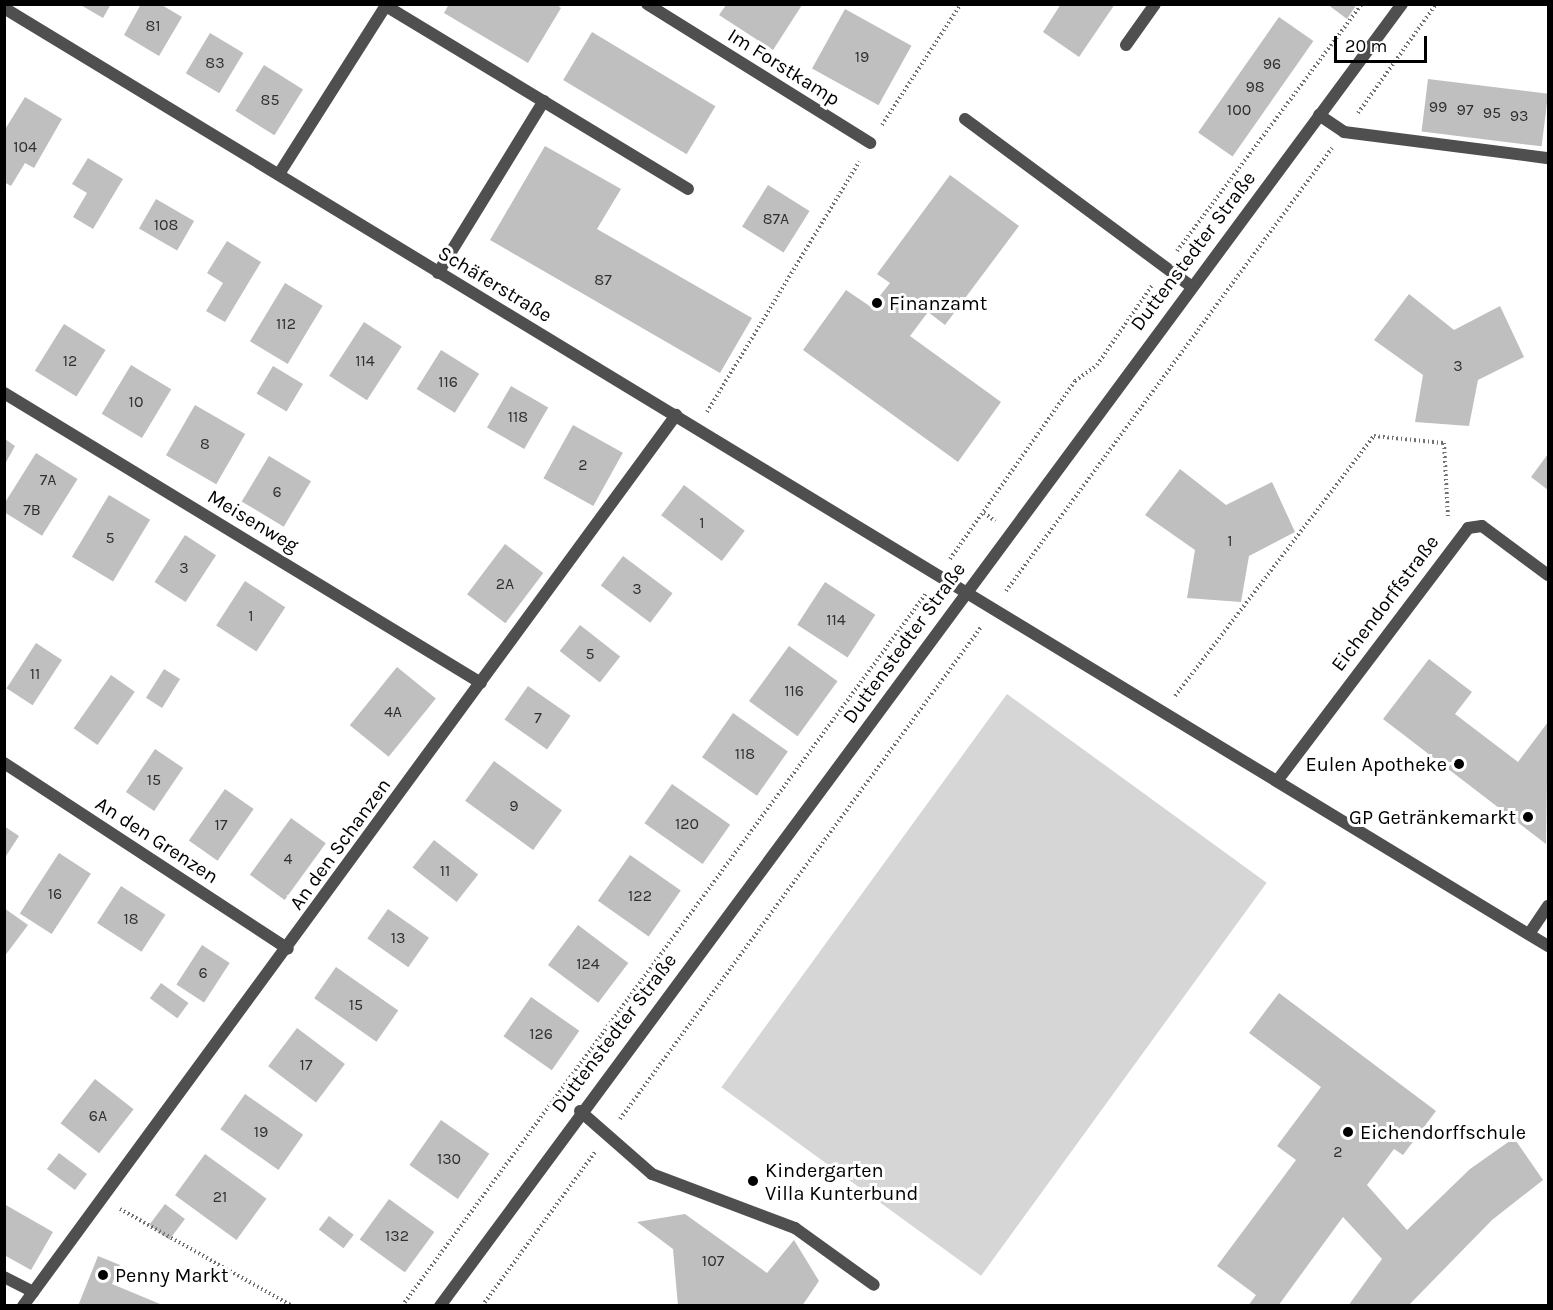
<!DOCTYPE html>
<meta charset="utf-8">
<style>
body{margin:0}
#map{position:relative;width:1553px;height:1310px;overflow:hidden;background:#fff;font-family:Karla,sans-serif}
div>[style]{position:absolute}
.green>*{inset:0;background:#d6d6d6;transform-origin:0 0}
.building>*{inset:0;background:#bfbfbf;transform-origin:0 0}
.path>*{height:4px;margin-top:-2px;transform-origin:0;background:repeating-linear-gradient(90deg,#717171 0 1.5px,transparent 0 4.5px)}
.service>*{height:12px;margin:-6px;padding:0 6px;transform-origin:6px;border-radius:6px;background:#4f4f4f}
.minor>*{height:12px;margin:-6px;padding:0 6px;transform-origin:6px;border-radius:6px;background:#4f4f4f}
.tertiary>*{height:12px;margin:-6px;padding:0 6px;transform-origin:6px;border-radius:6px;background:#4f4f4f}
.dots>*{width:16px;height:16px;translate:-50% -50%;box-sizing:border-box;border:3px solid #fff;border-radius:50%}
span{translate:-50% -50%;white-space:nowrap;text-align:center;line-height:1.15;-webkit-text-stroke:6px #fff;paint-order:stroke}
.number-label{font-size:16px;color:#303030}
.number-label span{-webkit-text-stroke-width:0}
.street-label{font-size:20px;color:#000}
.poi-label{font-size:20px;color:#000}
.left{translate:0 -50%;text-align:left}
.right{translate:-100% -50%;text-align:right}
.frame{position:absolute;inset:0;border:6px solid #000;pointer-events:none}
.scale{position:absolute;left:1334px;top:36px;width:93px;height:27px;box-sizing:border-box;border:3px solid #000;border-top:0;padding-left:8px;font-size:18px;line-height:21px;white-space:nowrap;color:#000;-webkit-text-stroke:4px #fff;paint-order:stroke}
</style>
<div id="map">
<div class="green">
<i style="left:1007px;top:694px;width:321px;height:486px;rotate:36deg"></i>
</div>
<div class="building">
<i style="clip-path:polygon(79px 4px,111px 4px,103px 18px)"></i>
<i style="clip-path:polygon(141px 4px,160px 4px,182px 17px,159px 56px,124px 35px)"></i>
<i style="clip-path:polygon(449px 4px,556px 4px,561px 8px,528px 63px,444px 13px)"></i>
<i style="clip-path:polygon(1061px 4px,1115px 4px,1079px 57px,1043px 32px)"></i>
<i style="clip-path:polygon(1327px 4px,1357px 4px,1347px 19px)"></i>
<i style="clip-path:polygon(726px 5px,802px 5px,773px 50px,719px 15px)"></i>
<i style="left:845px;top:9px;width:76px;height:68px;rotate:29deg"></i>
<i style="left:1279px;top:17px;width:42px;height:141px;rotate:35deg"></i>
<i style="left:592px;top:32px;width:144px;height:56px;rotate:31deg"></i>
<i style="left:210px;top:33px;width:39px;height:47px;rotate:31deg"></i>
<i style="left:264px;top:65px;width:46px;height:54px;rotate:32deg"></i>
<i style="left:1428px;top:79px;width:121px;height:53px;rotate:7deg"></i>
<i style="clip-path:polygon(25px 97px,62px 119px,34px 168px,25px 163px,11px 186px,4px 182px,4px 131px)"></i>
<i style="clip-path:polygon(545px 146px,621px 189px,597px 229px,752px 318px,720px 373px,490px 240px)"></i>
<i style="clip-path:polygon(88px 158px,123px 179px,93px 229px,73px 217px,87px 193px,72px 184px)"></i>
<i style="clip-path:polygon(950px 175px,1019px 226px,945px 325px,928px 312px,910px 336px,1001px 402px,958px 462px,803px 350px,846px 290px,871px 307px,890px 283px,877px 274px)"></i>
<i style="left:768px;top:185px;width:49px;height:49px;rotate:32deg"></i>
<i style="left:156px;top:199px;width:44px;height:34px;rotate:30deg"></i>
<i style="clip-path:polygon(227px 241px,261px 262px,225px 322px,206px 311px,223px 283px,207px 273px)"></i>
<i style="left:285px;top:283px;width:44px;height:68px;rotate:31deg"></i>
<i style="clip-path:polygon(1409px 294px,1454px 330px,1500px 306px,1524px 357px,1478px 380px,1469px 426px,1415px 422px,1423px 375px,1374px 340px)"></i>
<i style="left:364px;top:322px;width:45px;height:64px;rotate:33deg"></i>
<i style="left:64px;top:324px;width:49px;height:55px;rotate:32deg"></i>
<i style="left:441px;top:350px;width:45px;height:46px;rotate:32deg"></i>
<i style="left:131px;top:365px;width:47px;height:57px;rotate:31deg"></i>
<i style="left:273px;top:366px;width:35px;height:32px;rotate:31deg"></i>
<i style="left:511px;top:386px;width:43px;height:48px;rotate:30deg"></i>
<i style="left:195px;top:405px;width:58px;height:58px;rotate:30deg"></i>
<i style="left:573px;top:425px;width:57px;height:61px;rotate:29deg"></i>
<i style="clip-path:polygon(5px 439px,15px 446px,5px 464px)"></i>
<i style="left:36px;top:453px;width:49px;height:67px;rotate:32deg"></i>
<i style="clip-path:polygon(1548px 454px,1548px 490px,1531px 477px)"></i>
<i style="left:269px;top:456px;width:49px;height:53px;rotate:31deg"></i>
<i style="clip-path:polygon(1180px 469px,1226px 505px,1272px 482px,1295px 532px,1249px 556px,1241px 602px,1187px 598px,1195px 550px,1145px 515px)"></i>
<i style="left:684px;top:485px;width:76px;height:38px;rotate:37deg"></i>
<i style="left:109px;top:495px;width:48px;height:72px;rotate:31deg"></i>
<i style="left:185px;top:535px;width:37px;height:56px;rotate:33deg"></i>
<i style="left:505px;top:544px;width:48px;height:63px;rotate:37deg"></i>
<i style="left:623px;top:556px;width:62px;height:37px;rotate:37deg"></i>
<i style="left:245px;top:581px;width:48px;height:53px;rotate:33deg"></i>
<i style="left:825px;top:582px;width:60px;height:51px;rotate:33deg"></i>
<i style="left:580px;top:625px;width:51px;height:33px;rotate:38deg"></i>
<i style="left:36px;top:643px;width:31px;height:54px;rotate:33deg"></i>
<i style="left:789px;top:646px;width:60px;height:68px;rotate:36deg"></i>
<i style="clip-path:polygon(1429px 659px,1472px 692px,1455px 714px,1518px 762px,1548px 722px,1546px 844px,1383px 719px)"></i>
<i style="left:397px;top:667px;width:50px;height:75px;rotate:39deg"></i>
<i style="left:164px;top:669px;width:19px;height:34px;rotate:32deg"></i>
<i style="left:111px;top:675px;width:29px;height:65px;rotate:35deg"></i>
<i style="left:528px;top:686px;width:52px;height:41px;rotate:35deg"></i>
<i style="left:733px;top:713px;width:67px;height:54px;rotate:35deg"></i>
<i style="left:155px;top:749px;width:34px;height:52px;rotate:34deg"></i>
<i style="left:494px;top:761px;width:84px;height:49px;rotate:36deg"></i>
<i style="left:672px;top:784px;width:71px;height:48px;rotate:35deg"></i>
<i style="left:225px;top:789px;width:35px;height:63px;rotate:35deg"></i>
<i style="left:291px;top:818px;width:43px;height:70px;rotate:36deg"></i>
<i style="clip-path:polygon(4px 826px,19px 836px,4px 859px)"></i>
<i style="left:434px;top:840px;width:56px;height:35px;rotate:38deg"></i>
<i style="left:59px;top:853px;width:38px;height:72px;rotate:33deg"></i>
<i style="left:630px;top:855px;width:62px;height:56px;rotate:35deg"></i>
<i style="left:121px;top:886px;width:53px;height:44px;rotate:33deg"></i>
<i style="clip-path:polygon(4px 908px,28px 925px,4px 957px)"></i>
<i style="left:388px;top:909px;width:50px;height:36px;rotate:35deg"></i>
<i style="left:578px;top:925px;width:63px;height:50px;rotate:37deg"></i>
<i style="left:202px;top:945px;width:33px;height:47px;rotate:33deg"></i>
<i style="left:336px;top:967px;width:76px;height:38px;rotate:35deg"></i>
<i style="left:161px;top:983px;width:34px;height:19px;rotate:36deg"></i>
<i style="clip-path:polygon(1279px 993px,1436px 1111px,1403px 1155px,1394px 1149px,1367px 1185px,1407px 1230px,1470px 1169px,1514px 1138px,1543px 1180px,1492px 1220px,1408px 1306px,1348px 1306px,1382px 1259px,1343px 1217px,1278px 1306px,1248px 1306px,1256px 1295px,1217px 1266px,1296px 1160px,1277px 1146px,1321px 1087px,1249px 1033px)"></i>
<i style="left:531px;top:997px;width:59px;height:48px;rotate:35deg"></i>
<i style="left:297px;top:1028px;width:60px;height:48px;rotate:37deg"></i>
<i style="left:95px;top:1079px;width:49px;height:56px;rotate:38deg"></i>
<i style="left:245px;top:1094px;width:71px;height:43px;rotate:35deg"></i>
<i style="left:441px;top:1120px;width:59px;height:55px;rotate:35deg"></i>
<i style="left:59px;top:1153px;width:35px;height:20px;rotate:37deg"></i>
<i style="left:205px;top:1154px;width:76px;height:51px;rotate:36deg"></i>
<i style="left:389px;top:1199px;width:56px;height:50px;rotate:36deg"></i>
<i style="clip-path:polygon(4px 1204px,53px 1232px,31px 1270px,4px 1255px)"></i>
<i style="left:165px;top:1204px;width:25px;height:26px;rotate:37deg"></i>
<i style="clip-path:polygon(685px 1214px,767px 1273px,794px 1240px,819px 1281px,802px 1306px,678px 1306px,673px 1249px,637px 1222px)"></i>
<i style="left:329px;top:1216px;width:31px;height:17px;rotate:37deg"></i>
<i style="clip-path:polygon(98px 1256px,120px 1265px,112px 1284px,165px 1306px,78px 1306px)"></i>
</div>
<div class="path">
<i style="left:1358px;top:113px;width:134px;rotate:-54.4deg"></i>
<i style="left:882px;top:125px;width:145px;rotate:-56.9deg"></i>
<i style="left:1177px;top:251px;width:309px;rotate:-53.2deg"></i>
<i style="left:707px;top:412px;width:293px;rotate:-58.7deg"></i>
<i style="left:984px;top:513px;width:14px;rotate:36deg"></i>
<i style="left:950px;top:559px;width:218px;rotate:-54.9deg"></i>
<i style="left:1075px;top:381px;width:27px;rotate:-36deg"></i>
<i style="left:1097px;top:365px;width:98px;rotate:-55.3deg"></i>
<i style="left:1006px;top:591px;width:550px;rotate:-53.65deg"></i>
<i style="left:1175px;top:696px;width:327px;rotate:-52.6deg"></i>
<i style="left:1374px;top:436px;width:70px;rotate:5.7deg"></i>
<i style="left:1444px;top:443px;width:74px;rotate:86.9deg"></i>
<i style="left:620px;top:1119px;width:610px;rotate:-53.73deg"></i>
<i style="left:120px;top:1209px;width:197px;rotate:29.4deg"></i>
<i style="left:402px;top:1306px;width:886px;rotate:-53.67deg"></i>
<i style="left:482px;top:1306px;width:192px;rotate:-53.7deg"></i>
</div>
<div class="service">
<i style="left:386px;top:6px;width:353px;rotate:31.2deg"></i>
<i style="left:1126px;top:45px;width:50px;rotate:-54.7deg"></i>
<i style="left:1319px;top:115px;width:30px;rotate:34deg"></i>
<i style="left:1344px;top:132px;width:206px;rotate:7.3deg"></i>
<i style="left:965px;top:119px;width:281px;rotate:36.5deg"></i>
<i style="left:438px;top:273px;width:202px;rotate:-58.4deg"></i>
<i style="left:580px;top:1111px;width:96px;rotate:41.2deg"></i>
<i style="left:652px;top:1174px;width:153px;rotate:20.7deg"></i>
<i style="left:795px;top:1228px;width:97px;rotate:35.8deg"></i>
</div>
<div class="minor">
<i style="left:647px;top:4px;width:263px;rotate:31.9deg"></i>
<i style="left:4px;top:8px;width:1807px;rotate:31.28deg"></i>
<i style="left:279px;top:174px;width:201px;rotate:-57.6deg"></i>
<i style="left:4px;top:393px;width:558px;rotate:31.3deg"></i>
<i style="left:4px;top:763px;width:339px;rotate:33.2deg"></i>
<i style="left:1277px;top:781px;width:317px;rotate:-52.9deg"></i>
<i style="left:1468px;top:528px;width:14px;rotate:-8deg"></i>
<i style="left:1482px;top:526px;width:82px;rotate:36.6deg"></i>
<i style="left:1529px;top:934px;width:34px;rotate:-56deg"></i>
<i style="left:4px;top:1277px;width:33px;rotate:27deg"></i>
<i style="left:23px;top:1306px;width:1105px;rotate:-53.76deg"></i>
</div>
<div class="tertiary">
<i style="left:440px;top:1306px;width:1619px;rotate:-53.54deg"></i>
</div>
<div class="dots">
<i style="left:877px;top:303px;background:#000"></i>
<i style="left:1459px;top:764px;background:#000"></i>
<i style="left:1528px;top:817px;background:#000"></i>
<i style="left:1348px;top:1132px;background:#000"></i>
<i style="left:753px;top:1181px;background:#000"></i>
<i style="left:103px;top:1275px;background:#000"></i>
</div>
<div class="number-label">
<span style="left:153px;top:26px">81</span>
<span style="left:862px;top:57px">19</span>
<span style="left:215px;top:63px">83</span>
<span style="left:1272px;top:64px">96</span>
<span style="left:1255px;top:87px">98</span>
<span style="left:270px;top:100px">85</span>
<span style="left:1438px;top:107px">99</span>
<span style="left:1239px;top:110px">100</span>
<span style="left:1465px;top:110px">97</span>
<span style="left:1492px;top:113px">95</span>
<span style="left:1519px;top:116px">93</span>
<span style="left:25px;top:147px">104</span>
<span style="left:776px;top:219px">87A</span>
<span style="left:166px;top:225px">108</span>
<span style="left:603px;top:280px">87</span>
<span style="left:286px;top:324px">112</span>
<span style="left:70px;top:361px">12</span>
<span style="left:365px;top:361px">114</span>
<span style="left:1458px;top:366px">3</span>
<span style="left:448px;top:382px">116</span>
<span style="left:136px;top:402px">10</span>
<span style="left:518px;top:417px">118</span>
<span style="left:205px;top:444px">8</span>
<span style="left:583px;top:465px">2</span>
<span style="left:48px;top:480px">7A</span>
<span style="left:277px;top:492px">6</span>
<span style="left:32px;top:510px">7B</span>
<span style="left:702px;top:523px">1</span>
<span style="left:110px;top:538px">5</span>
<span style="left:1230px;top:541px">1</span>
<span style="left:184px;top:568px">3</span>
<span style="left:505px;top:584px">2A</span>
<span style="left:637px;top:589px">3</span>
<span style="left:251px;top:616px">1</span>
<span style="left:836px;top:620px">114</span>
<span style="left:590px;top:654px">5</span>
<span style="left:35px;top:674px">11</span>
<span style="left:794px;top:691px">116</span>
<span style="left:393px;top:712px">4A</span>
<span style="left:538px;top:718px">7</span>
<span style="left:745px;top:754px">118</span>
<span style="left:154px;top:780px">15</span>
<span style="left:514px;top:806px">9</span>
<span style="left:687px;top:824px">120</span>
<span style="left:221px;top:825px">17</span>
<span style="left:288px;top:859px">4</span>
<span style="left:445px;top:871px">11</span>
<span style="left:55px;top:894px">16</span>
<span style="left:640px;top:896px">122</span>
<span style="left:131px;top:919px">18</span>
<span style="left:398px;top:938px">13</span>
<span style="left:588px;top:964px">124</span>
<span style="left:203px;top:973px">6</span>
<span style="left:356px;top:1005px">15</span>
<span style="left:541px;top:1034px">126</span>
<span style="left:306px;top:1065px">17</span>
<span style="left:98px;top:1116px">6A</span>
<span style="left:261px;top:1132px">19</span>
<span style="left:1338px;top:1152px">2</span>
<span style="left:449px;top:1159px">130</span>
<span style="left:220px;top:1197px">21</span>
<span style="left:397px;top:1236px">132</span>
<span style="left:713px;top:1261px">107</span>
</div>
<div class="street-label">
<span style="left:784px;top:67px;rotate:32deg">Im Forstkamp</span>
<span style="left:1193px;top:251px;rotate:-53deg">Duttenstedter Straße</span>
<span style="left:495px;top:284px;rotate:31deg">Schäferstraße</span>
<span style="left:253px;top:521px;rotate:31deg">Meisenweg</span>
<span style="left:1385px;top:603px;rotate:-53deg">Eichendorffstraße</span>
<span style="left:904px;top:643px;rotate:-54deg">Duttenstedter Straße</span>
<span style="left:157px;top:840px;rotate:33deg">An den Grenzen</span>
<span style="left:340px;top:844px;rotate:-54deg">An den Schanzen</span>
<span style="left:614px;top:1033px;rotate:-53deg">Duttenstedter Straße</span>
</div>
<div class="poi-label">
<span class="left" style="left:889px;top:303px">Finanzamt</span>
<span class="right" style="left:1447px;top:764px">Eulen Apotheke</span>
<span class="right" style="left:1516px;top:817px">GP Getränkemarkt</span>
<span class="left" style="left:1360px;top:1132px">Eichendorffschule</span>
<span class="left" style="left:765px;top:1182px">Kindergarten<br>Villa Kunterbund</span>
<span class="left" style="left:115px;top:1275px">Penny Markt</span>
</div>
<div class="frame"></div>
<div class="scale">20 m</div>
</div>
